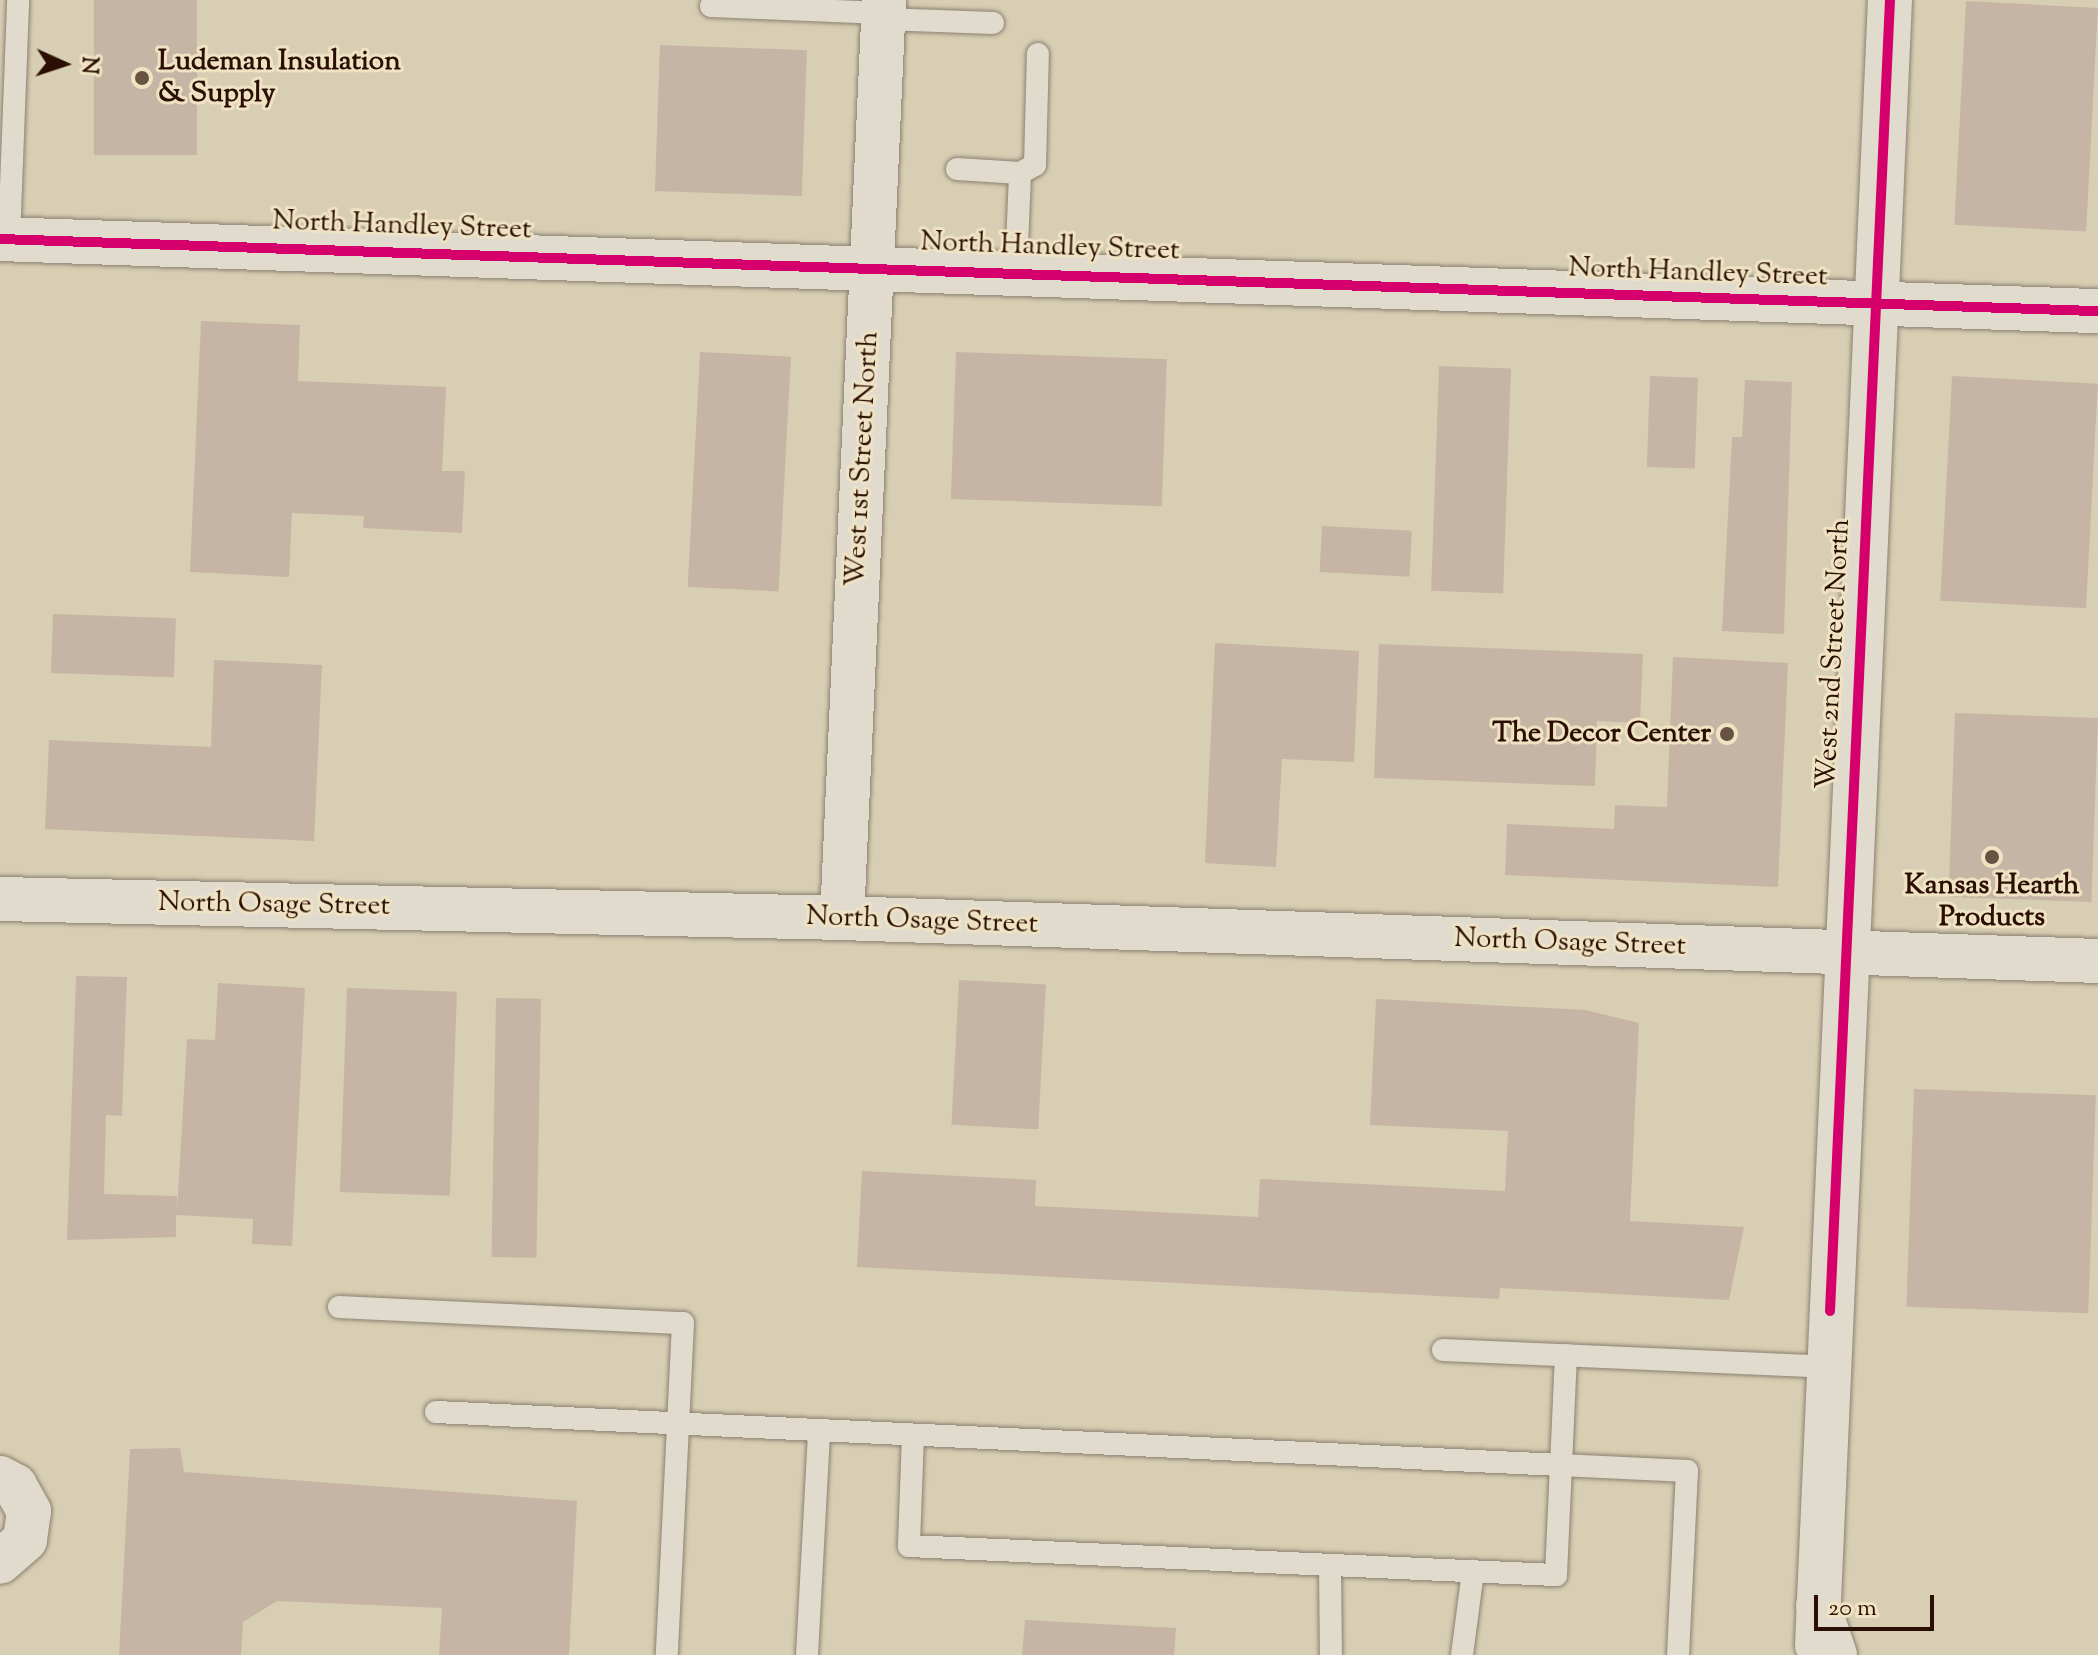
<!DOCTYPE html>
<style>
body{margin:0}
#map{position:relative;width:2098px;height:1655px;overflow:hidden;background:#d8ceb3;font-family:"Sorts Mill Goudy",serif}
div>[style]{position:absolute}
.building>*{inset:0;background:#c6b5a4;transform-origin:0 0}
.roads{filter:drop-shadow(0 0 2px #8b8171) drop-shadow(0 0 2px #8b8171)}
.service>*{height:22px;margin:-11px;padding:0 11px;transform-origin:11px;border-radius:11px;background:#e0dbcd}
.minor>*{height:44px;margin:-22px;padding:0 22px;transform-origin:22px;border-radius:22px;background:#e0dbcd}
.tertiary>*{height:44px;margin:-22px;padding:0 22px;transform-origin:22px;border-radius:22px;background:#e0dbcd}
.secondary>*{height:44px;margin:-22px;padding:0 22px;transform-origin:22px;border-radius:22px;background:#e0dbcd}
.cycleway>*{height:10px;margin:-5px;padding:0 5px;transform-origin:5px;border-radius:5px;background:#d6006c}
.dots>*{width:22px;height:22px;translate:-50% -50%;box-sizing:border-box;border:4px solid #efe3c4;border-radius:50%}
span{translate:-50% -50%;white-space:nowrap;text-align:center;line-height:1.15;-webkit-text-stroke:6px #efe3c4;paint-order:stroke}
.poi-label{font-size:28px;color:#2c0f04;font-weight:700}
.left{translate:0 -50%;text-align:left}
.right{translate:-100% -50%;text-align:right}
.street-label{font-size:28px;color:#2c0f04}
.north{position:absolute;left:24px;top:24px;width:80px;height:80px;-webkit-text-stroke:6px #efe3c4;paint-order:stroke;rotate:93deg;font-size:22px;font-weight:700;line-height:32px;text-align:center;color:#2c0f04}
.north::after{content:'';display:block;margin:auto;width:28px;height:36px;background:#2c0f04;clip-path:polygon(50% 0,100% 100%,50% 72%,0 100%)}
.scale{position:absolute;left:1814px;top:1595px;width:120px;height:36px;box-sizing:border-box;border:4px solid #2c0f04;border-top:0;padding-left:10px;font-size:24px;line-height:28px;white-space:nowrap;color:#2c0f04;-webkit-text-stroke:6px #efe3c4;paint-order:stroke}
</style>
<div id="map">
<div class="building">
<i style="left:94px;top:0;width:103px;height:155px"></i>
<i style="left:1966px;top:1px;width:132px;height:224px;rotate:3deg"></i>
<i style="left:660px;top:45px;width:147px;height:146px;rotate:2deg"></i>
<i style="clip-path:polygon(201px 321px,300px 325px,298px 381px,446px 387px,442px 471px,465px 471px,462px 533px,363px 528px,364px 516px,292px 513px,289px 577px,190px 572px)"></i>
<i style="left:700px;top:352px;width:91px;height:235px;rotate:3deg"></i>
<i style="left:956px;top:352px;width:211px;height:147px;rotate:2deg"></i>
<i style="left:1439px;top:366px;width:72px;height:225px;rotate:2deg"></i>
<i style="left:1650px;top:376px;width:48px;height:91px;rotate:2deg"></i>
<i style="left:1952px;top:376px;width:146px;height:225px;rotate:3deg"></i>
<i style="clip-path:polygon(1745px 380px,1792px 382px,1784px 634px,1722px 631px,1732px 437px,1742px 437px)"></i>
<i style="left:1322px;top:526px;width:90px;height:46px;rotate:3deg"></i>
<i style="left:53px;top:614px;width:123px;height:59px;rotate:2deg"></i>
<i style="clip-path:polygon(1215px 643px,1359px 651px,1354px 762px,1282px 759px,1276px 867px,1205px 863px)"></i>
<i style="clip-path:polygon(1379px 644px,1643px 654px,1640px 723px,1597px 721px,1595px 786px,1374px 778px)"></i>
<i style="clip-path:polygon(1673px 657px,1788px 663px,1778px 887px,1505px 875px,1507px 824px,1614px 829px,1615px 805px,1667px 807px)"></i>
<i style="clip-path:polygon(214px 660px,322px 665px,314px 841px,45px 829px,49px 740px,211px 747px)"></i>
<i style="left:1955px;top:713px;width:143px;height:184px;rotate:2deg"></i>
<i style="clip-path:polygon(76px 976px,127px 977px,122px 1116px,106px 1115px,104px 1194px,177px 1196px,177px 1212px,187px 1039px,215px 1040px,218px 983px,305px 988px,292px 1246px,252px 1244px,253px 1219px,176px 1215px,176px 1237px,67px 1240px)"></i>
<i style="left:959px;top:980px;width:87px;height:145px;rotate:3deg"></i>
<i style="left:347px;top:988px;width:110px;height:204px;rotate:2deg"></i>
<i style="left:496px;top:998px;width:45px;height:259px;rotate:1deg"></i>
<i style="clip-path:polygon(1376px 999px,1585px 1010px,1639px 1023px,1630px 1221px,1744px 1227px,1729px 1300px,1500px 1288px,1499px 1299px,857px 1267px,862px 1171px,1036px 1180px,1035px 1206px,1258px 1217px,1260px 1179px,1505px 1191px,1508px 1131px,1370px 1125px)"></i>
<i style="left:1914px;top:1089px;width:182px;height:218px;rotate:2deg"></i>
<i style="clip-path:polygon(180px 1448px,184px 1472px,577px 1501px,569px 1655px,439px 1655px,442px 1608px,277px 1601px,243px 1622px,241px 1655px,119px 1655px,130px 1449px)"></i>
<i style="clip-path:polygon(1025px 1620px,1176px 1628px,1174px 1655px,1022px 1655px)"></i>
</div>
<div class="roads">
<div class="service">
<i style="left:711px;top:6px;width:172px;rotate:2.3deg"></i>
<i style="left:883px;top:19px;width:110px;rotate:2.1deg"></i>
<i style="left:957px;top:169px;width:63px;rotate:3.6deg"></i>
<i style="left:1020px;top:173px;width:17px;rotate:-28deg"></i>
<i style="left:1035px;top:165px;width:111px;rotate:-88.5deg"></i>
<i style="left:9px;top:239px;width:239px;rotate:-87.8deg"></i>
<i style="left:1016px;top:270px;width:97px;rotate:-87.6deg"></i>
<i style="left:339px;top:1307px;width:344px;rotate:2.7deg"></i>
<i style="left:683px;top:1323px;width:332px;rotate:92.8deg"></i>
<i style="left:1443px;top:1350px;width:385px;rotate:2.5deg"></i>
<i style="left:436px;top:1412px;width:1126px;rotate:2.7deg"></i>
<i style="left:1561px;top:1465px;width:110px;rotate:-87.4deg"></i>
<i style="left:913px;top:1435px;width:111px;rotate:92.1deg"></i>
<i style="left:909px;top:1546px;width:648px;rotate:2.57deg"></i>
<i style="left:1556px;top:1575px;width:110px;rotate:-87.4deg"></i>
<i style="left:1561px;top:1465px;width:126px;rotate:2.7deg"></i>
<i style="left:1687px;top:1471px;width:184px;rotate:92.8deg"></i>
<i style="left:1330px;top:1565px;width:90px;rotate:89.4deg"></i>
<i style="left:807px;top:1655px;width:225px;rotate:-86.9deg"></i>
<i style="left:1462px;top:1655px;width:85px;rotate:-82.5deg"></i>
</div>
<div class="minor">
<i style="left:0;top:239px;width:2099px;rotate:1.97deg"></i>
<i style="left:0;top:899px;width:842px;rotate:1.29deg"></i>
<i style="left:842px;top:918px;width:1257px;rotate:1.96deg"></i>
<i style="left:842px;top:918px;width:919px;rotate:-87.38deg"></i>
<i style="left:0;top:1478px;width:17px;rotate:28deg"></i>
<i style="left:15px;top:1486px;width:29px;rotate:61deg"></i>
<i style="left:29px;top:1511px;width:29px;rotate:98deg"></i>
<i style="left:25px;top:1540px;width:33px;rotate:139deg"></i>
</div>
<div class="tertiary">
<i style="left:1817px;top:1645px;width:1647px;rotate:-87.46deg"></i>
</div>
<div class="secondary">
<i style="left:1818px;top:1605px;width:53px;rotate:71.2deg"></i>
</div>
</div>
<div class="cycleway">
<i style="left:0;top:239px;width:2099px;rotate:1.97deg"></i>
<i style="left:1830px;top:1311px;width:1312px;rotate:-87.38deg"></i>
</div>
<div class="dots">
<i style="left:142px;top:78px;background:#685241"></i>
<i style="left:1727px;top:734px;background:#685241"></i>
<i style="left:1992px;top:857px;background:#685241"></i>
</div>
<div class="poi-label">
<span class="left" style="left:158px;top:78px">Ludeman Insulation<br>&amp; Supply</span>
<span class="right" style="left:1711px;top:734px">The Decor Center</span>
<span style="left:1992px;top:902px">Kansas Hearth<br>Products</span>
</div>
<div class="street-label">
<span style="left:402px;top:226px;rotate:2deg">North Handley Street</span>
<span style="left:1050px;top:247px;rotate:2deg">North Handley Street</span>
<span style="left:1698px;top:273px;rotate:2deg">North Handley Street</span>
<span style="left:863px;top:459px;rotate:-87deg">West 1st Street North</span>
<span style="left:1834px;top:654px;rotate:-87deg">West 2nd Street North</span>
<span style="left:274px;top:905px;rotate:1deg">North Osage Street</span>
<span style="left:922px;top:921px;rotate:2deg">North Osage Street</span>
<span style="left:1570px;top:943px;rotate:2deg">North Osage Street</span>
</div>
<div class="north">N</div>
<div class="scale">20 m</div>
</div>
